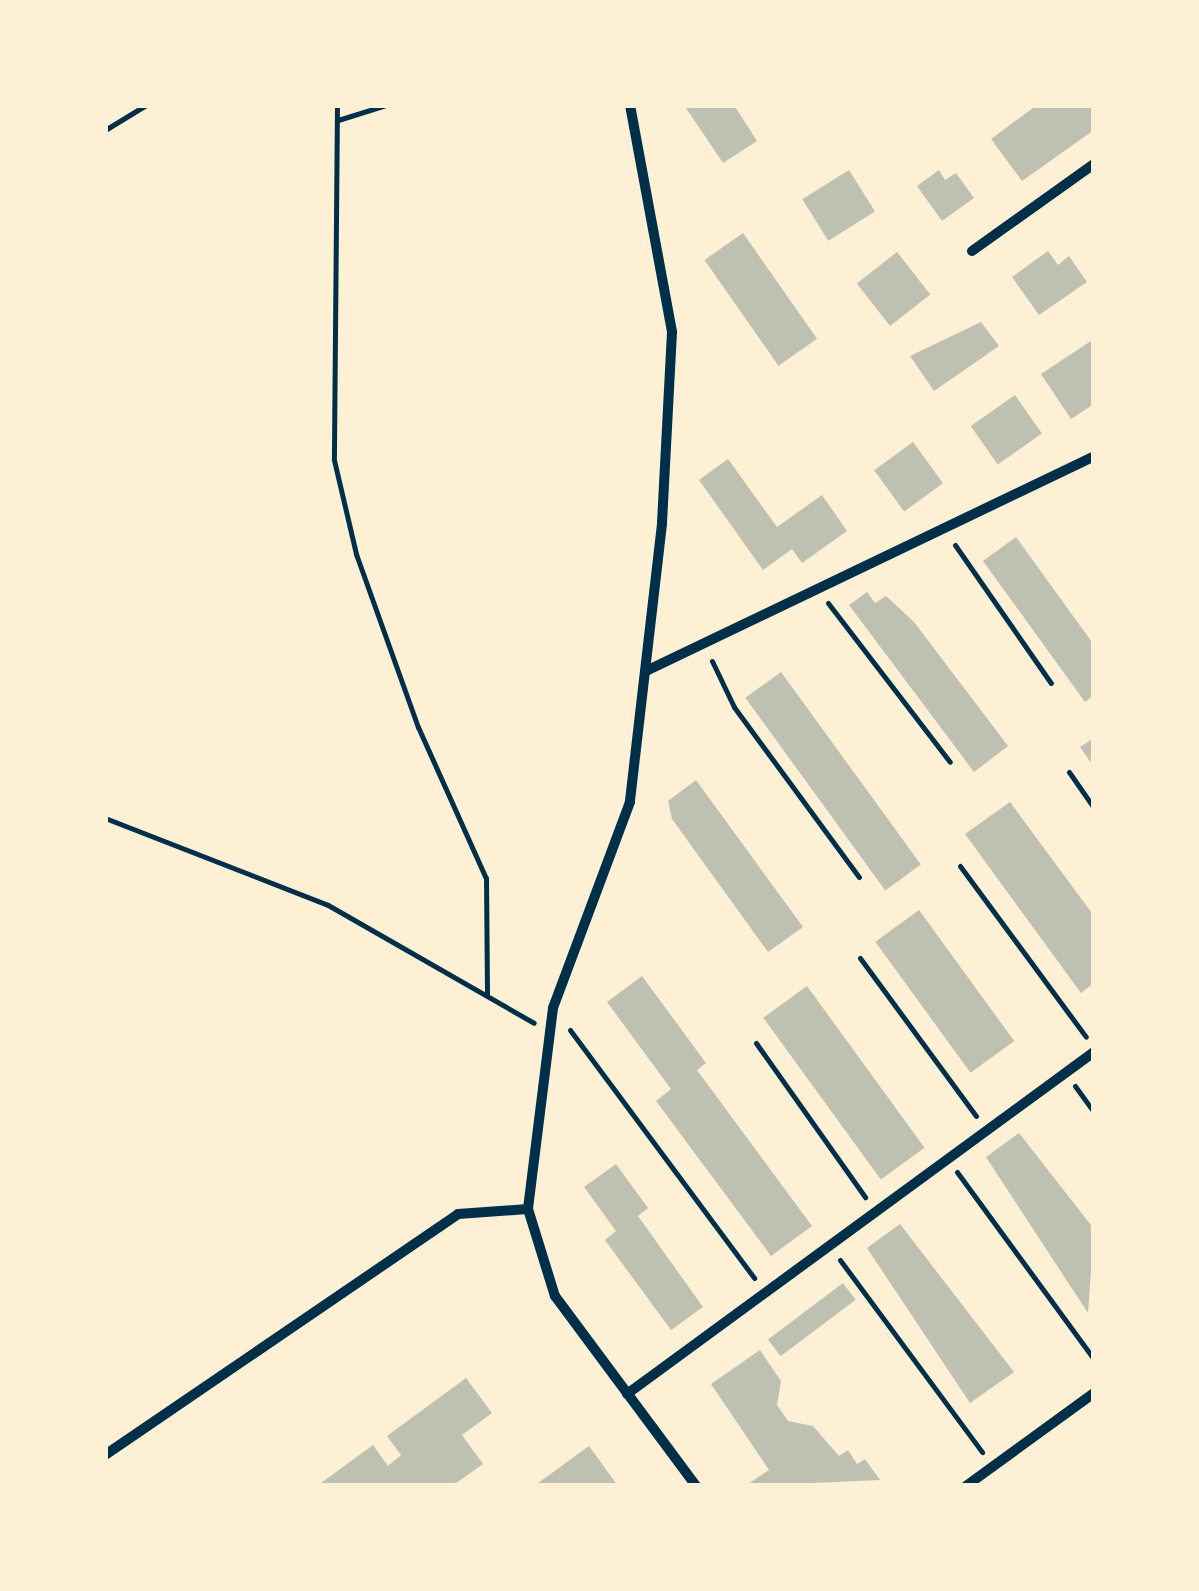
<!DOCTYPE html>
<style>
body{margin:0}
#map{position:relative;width:1199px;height:1591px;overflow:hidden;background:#fdf0d5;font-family:Mulish,sans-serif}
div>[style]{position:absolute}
.building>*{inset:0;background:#bec0b2;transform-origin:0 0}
.path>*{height:5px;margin:-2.5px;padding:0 2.5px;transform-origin:2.5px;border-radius:2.5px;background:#003049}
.minor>*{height:10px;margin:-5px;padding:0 5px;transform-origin:5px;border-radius:5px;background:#003049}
span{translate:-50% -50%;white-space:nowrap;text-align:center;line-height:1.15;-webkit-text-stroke:8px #fdf0d5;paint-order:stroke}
.frame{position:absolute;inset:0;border:108px solid #fdf0d5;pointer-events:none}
</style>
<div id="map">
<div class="building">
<i style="clip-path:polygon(684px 105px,734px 105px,757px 141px,723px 163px)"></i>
<i style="clip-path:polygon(1037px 105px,1094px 105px,1094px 130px,1022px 181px,991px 139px)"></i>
<i style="left:849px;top:170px;width:49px;height:55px;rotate:58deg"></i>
<i style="clip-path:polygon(939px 170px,945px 180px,956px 173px,974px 198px,942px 221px,917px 186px)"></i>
<i style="left:743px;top:233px;width:129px;height:47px;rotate:55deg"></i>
<i style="clip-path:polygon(1048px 251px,1058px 265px,1069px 256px,1087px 282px,1039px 315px,1012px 277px)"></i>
<i style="left:897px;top:252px;width:54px;height:51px;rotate:52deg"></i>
<i style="clip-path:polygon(981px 322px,999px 346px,934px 391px,910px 356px)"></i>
<i style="clip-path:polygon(1094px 339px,1094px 404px,1071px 419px,1041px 374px)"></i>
<i style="left:1015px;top:395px;width:47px;height:54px;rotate:55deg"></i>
<i style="left:913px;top:442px;width:51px;height:48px;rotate:54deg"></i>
<i style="clip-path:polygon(728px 459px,777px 527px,822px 495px,847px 531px,802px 563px,792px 549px,763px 570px,699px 480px)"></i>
<i style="clip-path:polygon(1016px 537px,1094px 645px,1094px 695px,1085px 702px,983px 561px)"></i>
<i style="clip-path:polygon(867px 592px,875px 603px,886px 596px,914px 622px,1008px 746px,974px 772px,849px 605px)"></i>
<i style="left:781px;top:672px;width:238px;height:44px;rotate:54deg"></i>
<i style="clip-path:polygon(1094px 738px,1094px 767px,1080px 747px)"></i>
<i style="clip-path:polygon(696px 780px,803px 927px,768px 952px,672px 819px,668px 801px)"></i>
<i style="clip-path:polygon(1010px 802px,1094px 916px,1094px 983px,1081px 993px,965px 834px)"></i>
<i style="left:919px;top:910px;width:162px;height:54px;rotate:54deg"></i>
<i style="clip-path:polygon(642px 976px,706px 1063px,697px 1070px,812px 1226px,771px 1256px,656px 1101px,671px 1089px,607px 1002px)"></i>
<i style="left:807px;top:986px;width:200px;height:54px;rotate:54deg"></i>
<i style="clip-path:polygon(1019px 1133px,1094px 1229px,1088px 1313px,986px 1157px)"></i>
<i style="clip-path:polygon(616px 1164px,648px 1208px,638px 1216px,703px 1307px,671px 1330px,605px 1240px,616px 1231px,584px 1187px)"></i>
<i style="clip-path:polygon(900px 1224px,1014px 1372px,970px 1403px,867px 1248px)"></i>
<i style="left:843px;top:1283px;width:21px;height:94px;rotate:53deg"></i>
<i style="clip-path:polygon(760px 1350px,781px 1381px,777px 1405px,788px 1421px,813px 1426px,839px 1456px,848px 1450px,857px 1464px,865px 1459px,880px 1480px,745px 1486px,769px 1470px,711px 1384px)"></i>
<i style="clip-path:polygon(466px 1378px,492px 1413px,462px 1435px,483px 1464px,452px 1486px,317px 1486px,373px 1445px,388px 1466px,401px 1455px,387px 1436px)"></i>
<i style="clip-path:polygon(589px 1446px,618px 1486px,534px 1486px)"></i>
</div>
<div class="path">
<i style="left:337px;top:105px;width:355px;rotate:90.5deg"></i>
<i style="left:334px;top:460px;width:97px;rotate:76.8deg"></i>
<i style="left:356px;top:554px;width:184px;rotate:70.3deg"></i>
<i style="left:418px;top:727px;width:166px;rotate:65.8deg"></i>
<i style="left:486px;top:878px;width:116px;rotate:89.5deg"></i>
<i style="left:338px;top:120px;width:50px;rotate:-17.4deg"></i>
<i style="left:105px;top:130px;width:48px;rotate:-31.4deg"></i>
<i style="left:955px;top:545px;width:168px;rotate:55.2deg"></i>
<i style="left:828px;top:603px;width:200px;rotate:52.5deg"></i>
<i style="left:712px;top:661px;width:51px;rotate:64.4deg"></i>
<i style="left:734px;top:707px;width:211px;rotate:53.7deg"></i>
<i style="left:1069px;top:772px;width:44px;rotate:55.2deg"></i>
<i style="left:105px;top:818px;width:239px;rotate:21.3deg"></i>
<i style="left:328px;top:905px;width:237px;rotate:29.8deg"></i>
<i style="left:960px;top:866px;width:212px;rotate:53.6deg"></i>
<i style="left:860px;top:958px;width:196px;rotate:53.7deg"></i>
<i style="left:570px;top:1030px;width:309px;rotate:53.4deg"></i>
<i style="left:756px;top:1043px;width:189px;rotate:54.7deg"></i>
<i style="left:1075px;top:1086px;width:32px;rotate:54deg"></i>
<i style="left:957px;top:1172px;width:232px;rotate:53.8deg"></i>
<i style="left:840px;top:1260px;width:239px;rotate:53.5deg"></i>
</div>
<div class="minor">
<i style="left:630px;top:105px;width:231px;rotate:79.5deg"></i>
<i style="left:672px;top:332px;width:192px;rotate:93deg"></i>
<i style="left:662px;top:524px;width:280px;rotate:96.6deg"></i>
<i style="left:630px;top:802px;width:220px;rotate:110.5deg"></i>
<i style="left:553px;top:1008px;width:203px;rotate:97.1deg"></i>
<i style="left:528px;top:1209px;width:91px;rotate:72.8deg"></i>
<i style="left:555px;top:1296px;width:237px;rotate:53.4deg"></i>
<i style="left:972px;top:251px;width:150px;rotate:-35.5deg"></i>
<i style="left:646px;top:671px;width:497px;rotate:-25.6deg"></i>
<i style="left:627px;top:1394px;width:579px;rotate:-36.22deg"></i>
<i style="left:105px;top:1455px;width:427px;rotate:-34.3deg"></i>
<i style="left:458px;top:1214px;width:70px;rotate:-4.1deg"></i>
<i style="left:966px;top:1486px;width:158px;rotate:-36deg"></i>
</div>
<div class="frame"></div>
</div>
